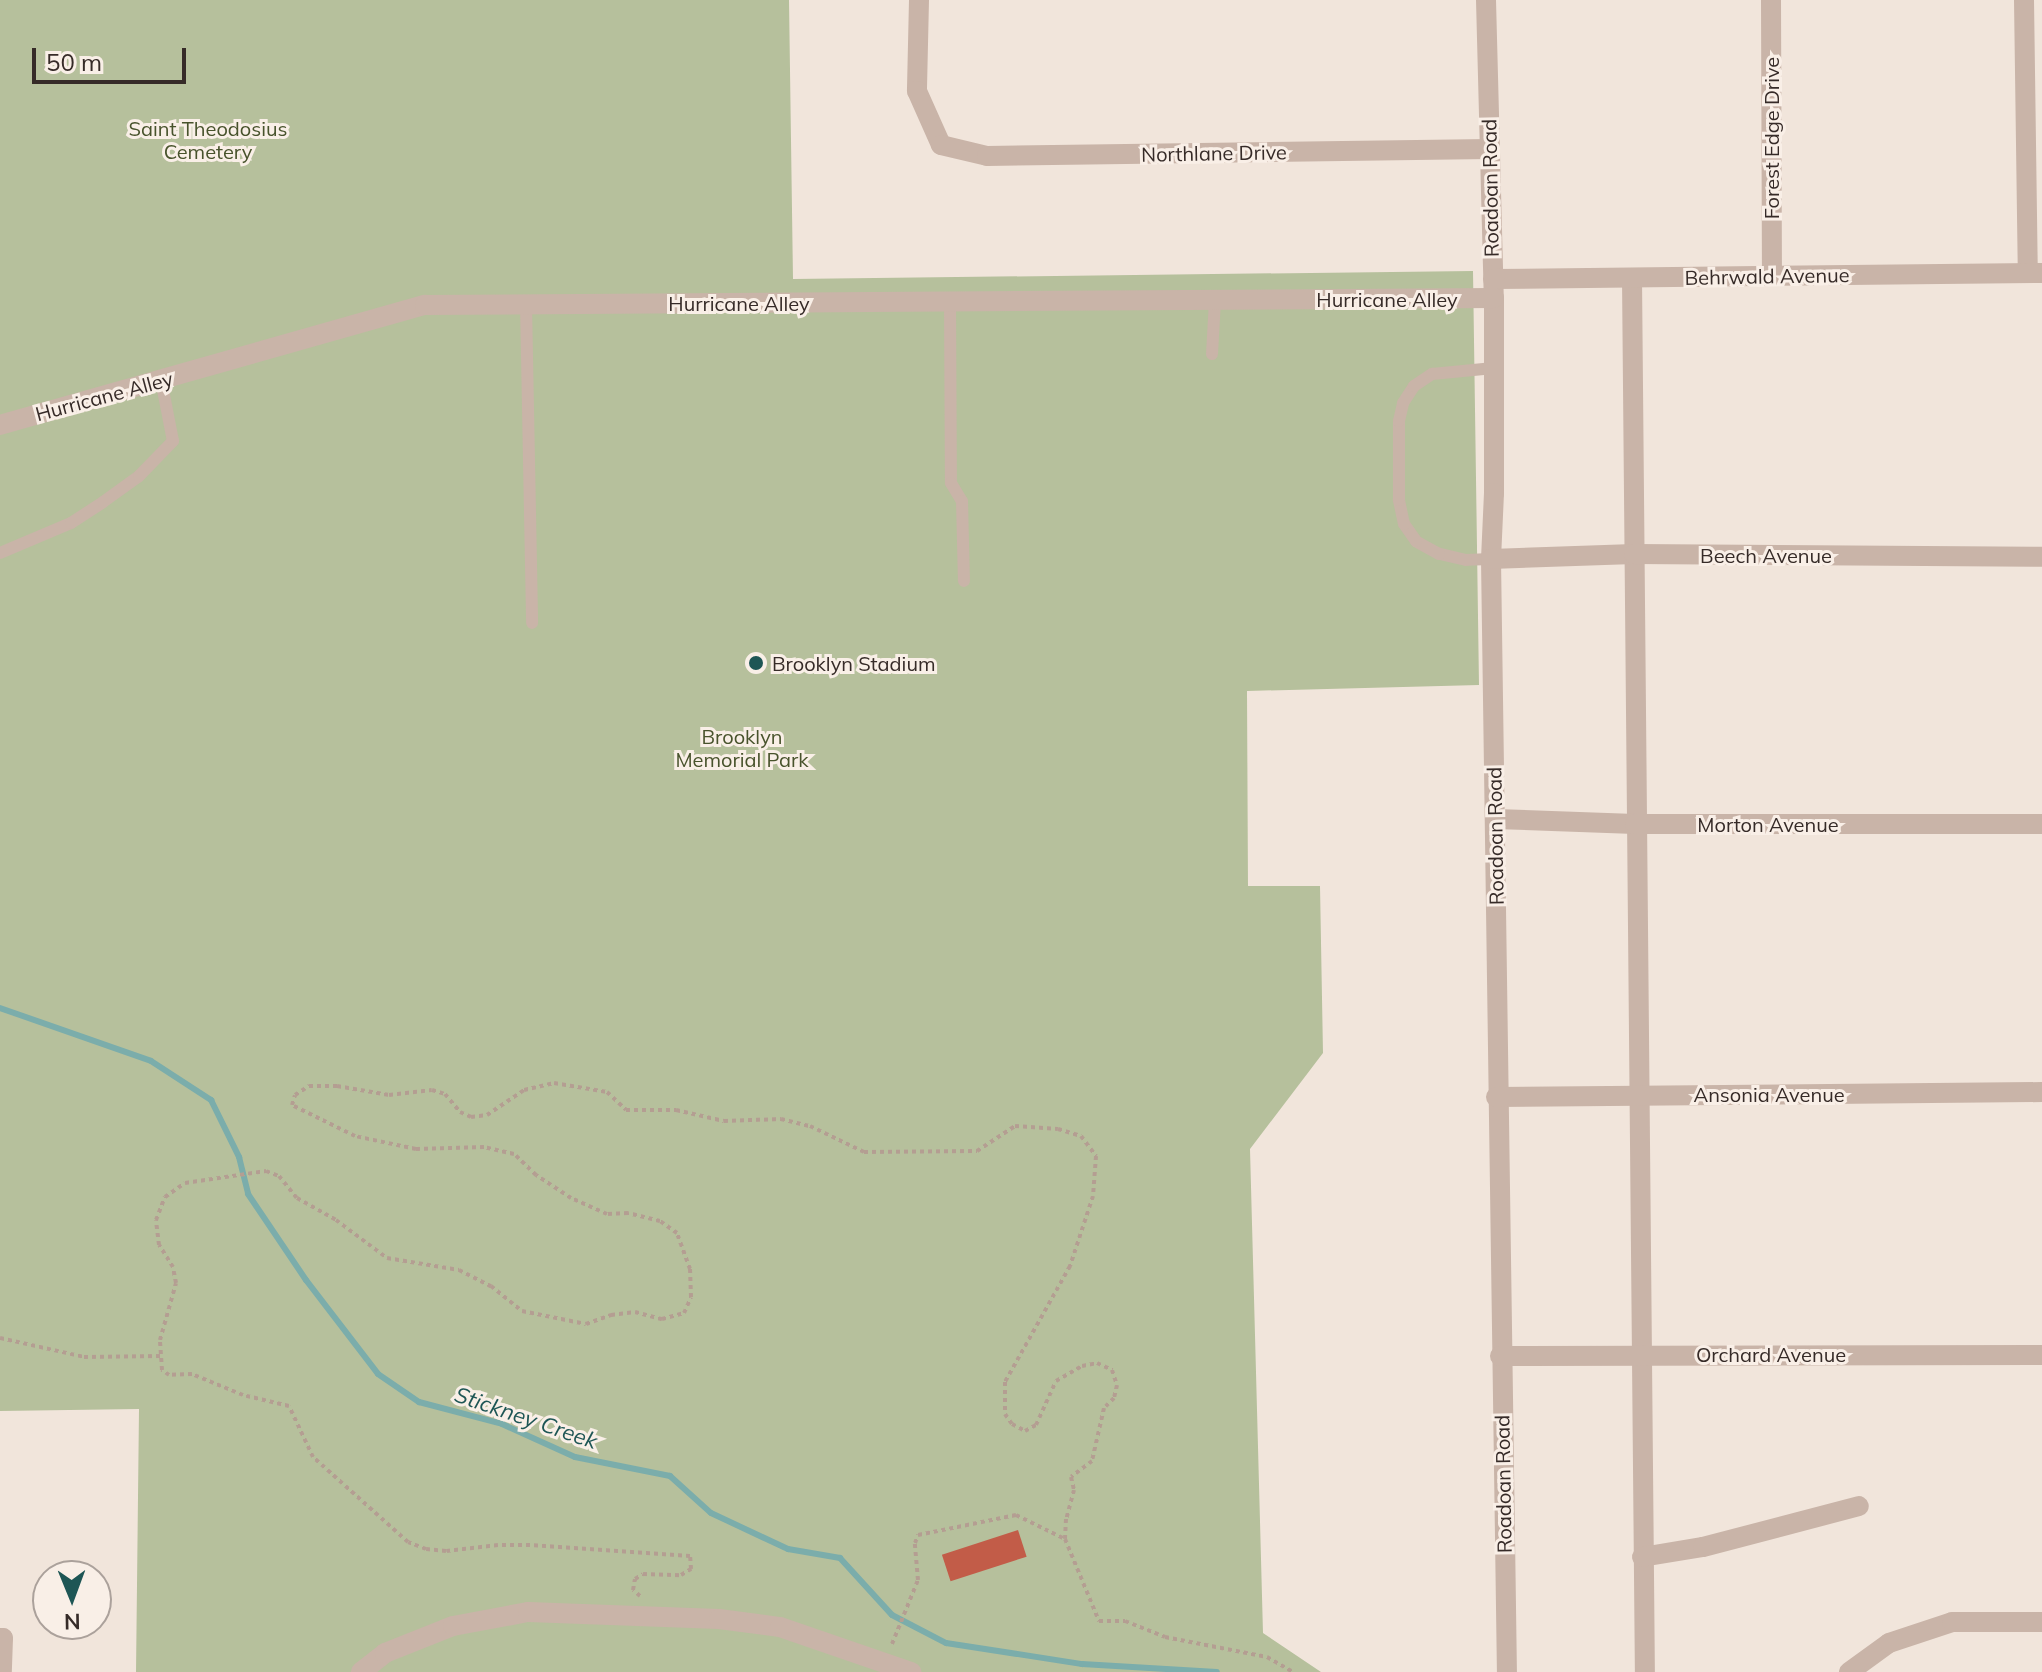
<!DOCTYPE html>
<style>
body{margin:0}
#map{position:relative;width:2042px;height:1672px;overflow:hidden;background:#f1e5db;font-family:Mulish,sans-serif}
div>[style]{position:absolute}
.green>*{inset:0;background:#b6c09c}
.stream>*{height:6px;margin:-3px;padding:0 3px;transform-origin:3px;border-radius:3px;background:#7badab}
.building>*{inset:0;background:#c25c48;transform-origin:0 0}
.path>*{height:4px;margin-top:-2px;transform-origin:0;background:repeating-linear-gradient(90deg,#b49e92 0 4px,transparent 0 8px)}
.lane>*{height:12px;margin:-6px;padding:0 6px;transform-origin:6px;border-radius:6px;background:#c9b4a8}
.street>*{height:20px;margin:-10px;padding:0 10px;transform-origin:10px;border-radius:10px;background:#c9b4a8}
.dots>*{width:22px;height:22px;translate:-50% -50%;box-sizing:border-box;border:4px solid #f9efe7;border-radius:50%}
span{translate:-50% -50%;white-space:nowrap;text-align:center;line-height:1.15;-webkit-text-stroke:6px #f9efe7;paint-order:stroke}
.park-label{font-size:20px;color:#48532c}
.street-label{font-size:20px;color:#362b28}
.poi-label{font-size:20px;color:#362b28}
.left{translate:0 -50%;text-align:left}
.water-label{font-size:22px;color:#1e5655;font-style:italic}
.north{position:absolute;left:32px;top:1560px;width:80px;height:80px;box-sizing:border-box;background:#f9efe7;border:2px solid #aba19b;border-radius:50%;rotate:179deg;font-size:22px;font-weight:700;line-height:32px;text-align:center;color:#362b28}
.north::after{content:'';display:block;margin:auto;width:28px;height:36px;background:#1e5655;clip-path:polygon(50% 0,100% 100%,50% 72%,0 100%)}
.scale{position:absolute;left:32px;top:48px;width:154px;height:36px;box-sizing:border-box;border:4px solid #362b28;border-top:0;padding-left:10px;font-size:24px;line-height:28px;white-space:nowrap;color:#362b28;-webkit-text-stroke:6px #f9efe7;paint-order:stroke}
</style>
<div id="map">
<div class="green">
<i style="clip-path:polygon(0 0,789px 0,793px 279px,1473px 271px,1479px 685px,1247px 691px,1248px 886px,1320px 886px,1323px 1053px,1250px 1149px,1263px 1633px,1321px 1672px,136px 1672px,139px 1409px,0 1411px)"></i>
</div>
<div class="stream">
<i style="left:0;top:1008px;width:160px;rotate:19.3deg"></i>
<i style="left:151px;top:1061px;width:72px;rotate:33deg"></i>
<i style="left:211px;top:1100px;width:64px;rotate:63.8deg"></i>
<i style="left:239px;top:1157px;width:38px;rotate:76deg"></i>
<i style="left:248px;top:1194px;width:104px;rotate:56deg"></i>
<i style="left:306px;top:1280px;width:118px;rotate:52.5deg"></i>
<i style="left:378px;top:1374px;width:50px;rotate:34.3deg"></i>
<i style="left:419px;top:1402px;width:86px;rotate:14.8deg"></i>
<i style="left:502px;top:1424px;width:80px;rotate:24.3deg"></i>
<i style="left:575px;top:1457px;width:97px;rotate:11.3deg"></i>
<i style="left:670px;top:1476px;width:55px;rotate:42.1deg"></i>
<i style="left:711px;top:1513px;width:85px;rotate:25.1deg"></i>
<i style="left:788px;top:1549px;width:53px;rotate:9.8deg"></i>
<i style="left:840px;top:1558px;width:77px;rotate:47.6deg"></i>
<i style="left:892px;top:1615px;width:61px;rotate:27.4deg"></i>
<i style="left:946px;top:1643px;width:138px;rotate:8.8deg"></i>
<i style="left:1082px;top:1664px;width:135px;rotate:3.4deg"></i>
</div>
<div class="building">
<i style="left:1018px;top:1530px;width:28px;height:80px;rotate:72deg"></i>
</div>
<div class="path">
<i style="left:0;top:1338px;width:86px;rotate:12.7deg"></i>
<i style="left:84px;top:1357px;width:77px;rotate:-0.7deg"></i>
<i style="left:640px;top:1596px;width:9px;rotate:-139deg"></i>
<i style="left:633px;top:1590px;width:11px;rotate:-80deg"></i>
<i style="left:635px;top:1579px;width:9px;rotate:-32deg"></i>
<i style="left:643px;top:1574px;width:38px;rotate:2deg"></i>
<i style="left:681px;top:1575px;width:12px;rotate:-31deg"></i>
<i style="left:691px;top:1569px;width:13px;rotate:-94deg"></i>
<i style="left:690px;top:1556px;width:160px;rotate:-176.1deg"></i>
<i style="left:530px;top:1545px;width:32px;rotate:180deg"></i>
<i style="left:498px;top:1545px;width:52px;rotate:173.4deg"></i>
<i style="left:446px;top:1551px;width:20px;rotate:-174deg"></i>
<i style="left:426px;top:1549px;width:19px;rotate:-159deg"></i>
<i style="left:408px;top:1542px;width:127px;rotate:-138.2deg"></i>
<i style="left:313px;top:1457px;width:56px;rotate:-115.2deg"></i>
<i style="left:289px;top:1406px;width:47px;rotate:-166.6deg"></i>
<i style="left:243px;top:1395px;width:55px;rotate:-157.6deg"></i>
<i style="left:192px;top:1374px;width:23px;rotate:178deg"></i>
<i style="left:169px;top:1375px;width:9px;rotate:-144deg"></i>
<i style="left:162px;top:1370px;width:30px;rotate:-94deg"></i>
<i style="left:160px;top:1340px;width:59px;rotate:-74.3deg"></i>
<i style="left:176px;top:1283px;width:16px;rotate:-101deg"></i>
<i style="left:173px;top:1267px;width:26px;rotate:-122deg"></i>
<i style="left:159px;top:1245px;width:25px;rotate:-97deg"></i>
<i style="left:156px;top:1220px;width:25px;rotate:-69deg"></i>
<i style="left:165px;top:1197px;width:24px;rotate:-35deg"></i>
<i style="left:185px;top:1183px;width:82px;rotate:-8.4deg"></i>
<i style="left:266px;top:1171px;width:14px;rotate:21deg"></i>
<i style="left:279px;top:1176px;width:28px;rotate:51deg"></i>
<i style="left:297px;top:1198px;width:45px;rotate:29.4deg"></i>
<i style="left:336px;top:1220px;width:64px;rotate:36.7deg"></i>
<i style="left:387px;top:1258px;width:73px;rotate:9.5deg"></i>
<i style="left:459px;top:1270px;width:36px;rotate:27deg"></i>
<i style="left:491px;top:1286px;width:40px;rotate:39deg"></i>
<i style="left:522px;top:1311px;width:65px;rotate:11.5deg"></i>
<i style="left:586px;top:1324px;width:27px;rotate:-20deg"></i>
<i style="left:611px;top:1315px;width:24px;rotate:-7deg"></i>
<i style="left:635px;top:1312px;width:28px;rotate:15deg"></i>
<i style="left:662px;top:1319px;width:23px;rotate:-15deg"></i>
<i style="left:684px;top:1313px;width:17px;rotate:-66deg"></i>
<i style="left:691px;top:1297px;width:28px;rotate:-92deg"></i>
<i style="left:690px;top:1269px;width:38px;rotate:-110deg"></i>
<i style="left:677px;top:1233px;width:21px;rotate:-145deg"></i>
<i style="left:660px;top:1221px;width:33px;rotate:-166deg"></i>
<i style="left:628px;top:1213px;width:21px;rotate:177deg"></i>
<i style="left:607px;top:1214px;width:39px;rotate:-156deg"></i>
<i style="left:571px;top:1198px;width:42px;rotate:-146.7deg"></i>
<i style="left:536px;top:1175px;width:30px;rotate:-136deg"></i>
<i style="left:514px;top:1154px;width:31px;rotate:-167deg"></i>
<i style="left:484px;top:1147px;width:68px;rotate:178.3deg"></i>
<i style="left:416px;top:1149px;width:62px;rotate:-168deg"></i>
<i style="left:355px;top:1136px;width:70px;rotate:-153.8deg"></i>
<i style="left:292px;top:1105px;width:10px;rotate:-73deg"></i>
<i style="left:295px;top:1095px;width:17px;rotate:-33deg"></i>
<i style="left:309px;top:1086px;width:28px"></i>
<i style="left:337px;top:1086px;width:53px;rotate:9.8deg"></i>
<i style="left:389px;top:1095px;width:43px;rotate:-6.6deg"></i>
<i style="left:432px;top:1090px;width:14px;rotate:17deg"></i>
<i style="left:445px;top:1094px;width:23px;rotate:50deg"></i>
<i style="left:460px;top:1112px;width:12px;rotate:24deg"></i>
<i style="left:471px;top:1117px;width:16px;rotate:-7deg"></i>
<i style="left:487px;top:1115px;width:45px;rotate:-34deg"></i>
<i style="left:524px;top:1090px;width:31px;rotate:-13deg"></i>
<i style="left:554px;top:1083px;width:54px;rotate:9.6deg"></i>
<i style="left:607px;top:1092px;width:26px;rotate:43deg"></i>
<i style="left:626px;top:1110px;width:50px"></i>
<i style="left:676px;top:1110px;width:49px;rotate:12.9deg"></i>
<i style="left:724px;top:1121px;width:57px;rotate:-2deg"></i>
<i style="left:781px;top:1119px;width:30px;rotate:14deg"></i>
<i style="left:810px;top:1126px;width:60px;rotate:25.7deg"></i>
<i style="left:864px;top:1152px;width:113px;rotate:-0.5deg"></i>
<i style="left:977px;top:1151px;width:45px;rotate:-33.3deg"></i>
<i style="left:1015px;top:1126px;width:43px;rotate:4deg"></i>
<i style="left:1058px;top:1129px;width:24px;rotate:17deg"></i>
<i style="left:1081px;top:1136px;width:25px;rotate:53deg"></i>
<i style="left:1096px;top:1156px;width:40px;rotate:94.3deg"></i>
<i style="left:1093px;top:1196px;width:74px;rotate:108.2deg"></i>
<i style="left:1070px;top:1266px;width:133px;rotate:119.3deg"></i>
<i style="left:1005px;top:1382px;width:32px;rotate:90deg"></i>
<i style="left:1005px;top:1414px;width:12px;rotate:55deg"></i>
<i style="left:1012px;top:1424px;width:15px;rotate:28deg"></i>
<i style="left:1025px;top:1431px;width:13px;rotate:-29deg"></i>
<i style="left:1036px;top:1425px;width:48px;rotate:-65.6deg"></i>
<i style="left:1056px;top:1381px;width:30px;rotate:-30deg"></i>
<i style="left:1082px;top:1366px;width:15px;rotate:-11deg"></i>
<i style="left:1097px;top:1363px;width:17px;rotate:25deg"></i>
<i style="left:1112px;top:1370px;width:16px;rotate:72deg"></i>
<i style="left:1117px;top:1385px;width:13px;rotate:103deg"></i>
<i style="left:1114px;top:1398px;width:14px;rotate:135deg"></i>
<i style="left:1104px;top:1408px;width:54px;rotate:102.8deg"></i>
<i style="left:1092px;top:1461px;width:26px;rotate:143deg"></i>
<i style="left:1071px;top:1477px;width:13px;rotate:77deg"></i>
<i style="left:1074px;top:1490px;width:30px;rotate:105deg"></i>
<i style="left:1066px;top:1519px;width:20px;rotate:93deg"></i>
<i style="left:1065px;top:1539px;width:89px;rotate:67.5deg"></i>
<i style="left:1099px;top:1621px;width:26px"></i>
<i style="left:1125px;top:1621px;width:43px;rotate:21.8deg"></i>
<i style="left:1165px;top:1637px;width:104px;rotate:11.1deg"></i>
<i style="left:1267px;top:1657px;width:30px;rotate:30deg"></i>
<i style="left:892px;top:1644px;width:69px;rotate:-67.9deg"></i>
<i style="left:918px;top:1580px;width:37px;rotate:-95deg"></i>
<i style="left:915px;top:1543px;width:9px;rotate:-69deg"></i>
<i style="left:918px;top:1535px;width:100px;rotate:-11.5deg"></i>
<i style="left:1016px;top:1515px;width:55px;rotate:26.1deg"></i>
</div>
<div class="lane">
<i style="left:950px;top:302px;width:181px;rotate:89.7deg"></i>
<i style="left:951px;top:483px;width:21px;rotate:59deg"></i>
<i style="left:962px;top:501px;width:80px;rotate:88.6deg"></i>
<i style="left:526px;top:304px;width:319px;rotate:88.9deg"></i>
<i style="left:1212px;top:354px;width:54px;rotate:-86.8deg"></i>
<i style="left:0;top:553px;width:77px;rotate:-22.9deg"></i>
<i style="left:71px;top:523px;width:38px;rotate:-33deg"></i>
<i style="left:103px;top:502px;width:44px;rotate:-35.8deg"></i>
<i style="left:139px;top:476px;width:49px;rotate:-45.8deg"></i>
<i style="left:173px;top:441px;width:62px;rotate:-101.1deg"></i>
<i style="left:1491px;top:559px;width:25px;rotate:178deg"></i>
<i style="left:1466px;top:560px;width:28px;rotate:-167deg"></i>
<i style="left:1439px;top:554px;width:26px;rotate:-151deg"></i>
<i style="left:1416px;top:541px;width:21px;rotate:-125deg"></i>
<i style="left:1404px;top:524px;width:25px;rotate:-102deg"></i>
<i style="left:1399px;top:500px;width:79px;rotate:-90deg"></i>
<i style="left:1399px;top:421px;width:18px;rotate:-77deg"></i>
<i style="left:1403px;top:403px;width:20px;rotate:-57deg"></i>
<i style="left:1414px;top:386px;width:22px;rotate:-34deg"></i>
<i style="left:1432px;top:374px;width:62px;rotate:-5.5deg"></i>
</div>
<div class="street">
<i style="left:919px;top:0;width:91px;rotate:91.3deg"></i>
<i style="left:917px;top:91px;width:59px;rotate:66deg"></i>
<i style="left:941px;top:145px;width:47px;rotate:13.4deg"></i>
<i style="left:987px;top:156px;width:502px;rotate:-0.8deg"></i>
<i style="left:1486px;top:0;width:298px;rotate:88.5deg"></i>
<i style="left:1494px;top:298px;width:195px;rotate:90deg"></i>
<i style="left:1494px;top:493px;width:66px;rotate:92.6deg"></i>
<i style="left:1491px;top:559px;width:1113px;rotate:89.18deg"></i>
<i style="left:1771px;top:0;width:275px;rotate:89.8deg"></i>
<i style="left:2024px;top:0;width:273px;rotate:89.2deg"></i>
<i style="left:1632px;top:278px;width:1394px;rotate:89.47deg"></i>
<i style="left:1493px;top:279px;width:549px;rotate:-0.63deg"></i>
<i style="left:0;top:425px;width:442px;rotate:-15.8deg"></i>
<i style="left:425px;top:305px;width:1069px;rotate:-0.38deg"></i>
<i style="left:1491px;top:559px;width:143px;rotate:-2deg"></i>
<i style="left:1634px;top:554px;width:408px;rotate:0.4deg"></i>
<i style="left:1495px;top:819px;width:140px;rotate:2deg"></i>
<i style="left:1635px;top:824px;width:407px"></i>
<i style="left:1496px;top:1097px;width:546px;rotate:-0.52deg"></i>
<i style="left:1500px;top:1356px;width:542px;rotate:-0.11deg"></i>
<i style="left:1642px;top:1557px;width:62px;rotate:-9.3deg"></i>
<i style="left:1703px;top:1547px;width:161px;rotate:-14.7deg"></i>
<i style="left:0;top:1638px;width:3px"></i>
<i style="left:3px;top:1638px;width:34px;rotate:92deg"></i>
<i style="left:361px;top:1672px;width:31px;rotate:-38deg"></i>
<i style="left:385px;top:1653px;width:73px;rotate:-21.7deg"></i>
<i style="left:453px;top:1626px;width:76px;rotate:-10.6deg"></i>
<i style="left:528px;top:1612px;width:191px;rotate:2.1deg"></i>
<i style="left:719px;top:1619px;width:62px;rotate:7.5deg"></i>
<i style="left:780px;top:1627px;width:139px;rotate:19deg"></i>
<i style="left:1849px;top:1672px;width:49px;rotate:-35.9deg"></i>
<i style="left:1889px;top:1643px;width:66px;rotate:-18.4deg"></i>
<i style="left:1952px;top:1622px;width:90px"></i>
</div>
<div class="dots">
<i style="left:756px;top:663px;background:#1e5655"></i>
</div>
<div class="park-label">
<span style="left:208px;top:140px">Saint Theodosius<br>Cemetery</span>
<span style="left:742px;top:748px">Brooklyn<br>Memorial Park</span>
</div>
<div class="street-label">
<span style="left:1771px;top:138px;rotate:-90deg">Forest Edge Drive</span>
<span style="left:1214px;top:153px;rotate:-1deg">Northlane Drive</span>
<span style="left:1490px;top:188px;rotate:-91deg">Roadoan Road</span>
<span style="left:1767px;top:276px;rotate:-1deg">Behrwald Avenue</span>
<span style="left:1387px;top:299px">Hurricane Alley</span>
<span style="left:739px;top:303px">Hurricane Alley</span>
<span style="left:104px;top:396px;rotate:-15deg">Hurricane Alley</span>
<span style="left:1766px;top:555px">Beech Avenue</span>
<span style="left:1768px;top:824px">Morton Avenue</span>
<span style="left:1495px;top:836px;rotate:-91deg">Roadoan Road</span>
<span style="left:1769px;top:1094px">Ansonia Avenue</span>
<span style="left:1771px;top:1354px">Orchard Avenue</span>
<span style="left:1503px;top:1484px;rotate:-91deg">Roadoan Road</span>
</div>
<div class="poi-label">
<span class="left" style="left:772px;top:663px">Brooklyn Stadium</span>
</div>
<div class="water-label">
<span style="left:526px;top:1418px;rotate:19deg">Stickney Creek</span>
</div>
<div class="north">N</div>
<div class="scale">50 m</div>
</div>
